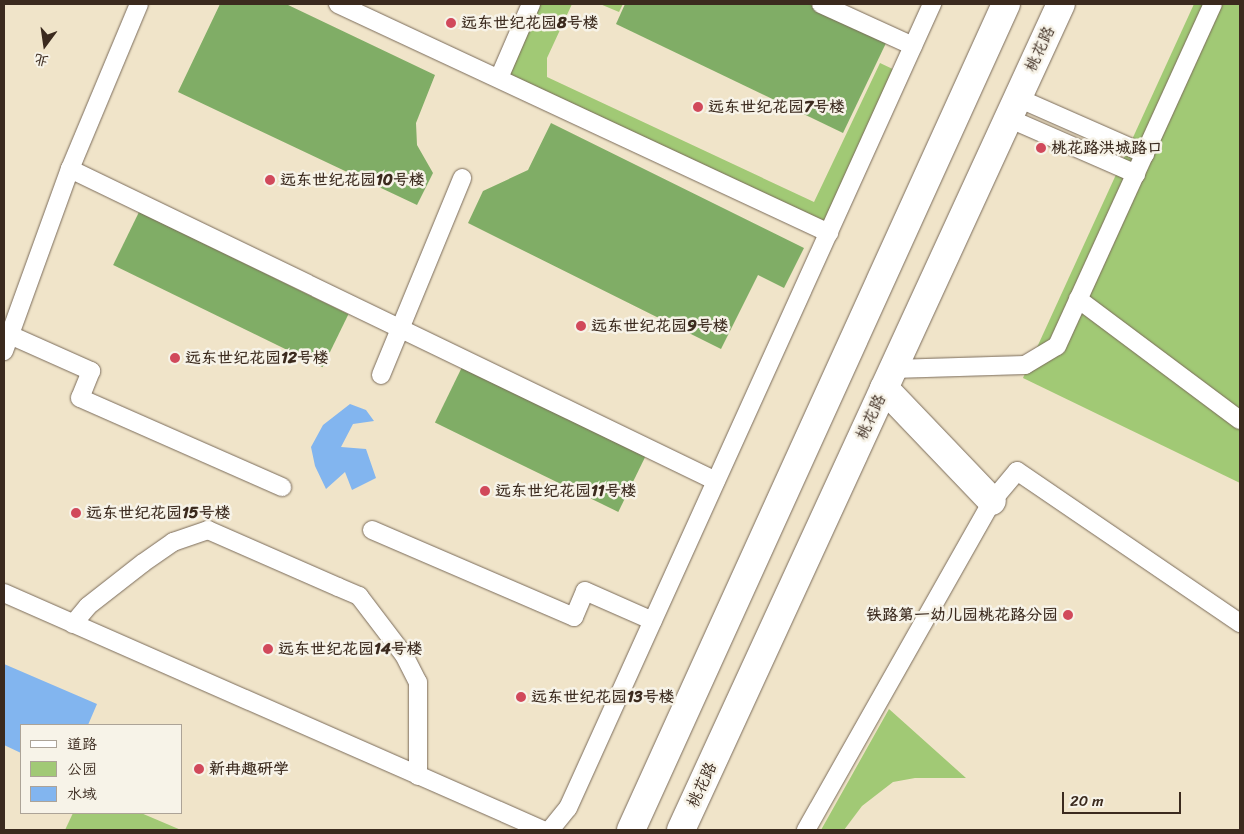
<!DOCTYPE html>
<meta charset="utf-8">
<style>
body{margin:0}
#map{position:relative;width:1244px;height:834px;overflow:hidden;background:#f0e4c9;font-family:Sriracha,"LXGW WenKai TC",sans-serif}
div>[style]{position:absolute}
.green>*{inset:0;background:#a1c975}
.forest>*{inset:0;background:#80ad66;transform-origin:0 0}
.water>*{inset:0;background:#82b5ef}
.roads{filter:drop-shadow(0 0 1px #7a6b5a) drop-shadow(0 0 1px #7a6b5a)}
.lane>*{height:18px;margin:-9px;padding:0 9px;transform-origin:9px;border-radius:9px;background:#fff}
.street>*{height:28px;margin:-14px;padding:0 14px;transform-origin:14px;border-radius:14px;background:#fff}
.secondary>*{height:28px;margin:-14px;padding:0 14px;transform-origin:14px;border-radius:14px;background:#fff}
.dots>*{width:14px;height:14px;translate:-50% -50%;box-sizing:border-box;border:2px solid #f7f3e8;border-radius:50%}
span{translate:-50% -50%;white-space:nowrap;text-align:center;line-height:1.15;-webkit-text-stroke:5px #f7f3e8;paint-order:stroke}
.poi-label{font-size:16px;color:#3b2a1e;font-weight:700}
.left{translate:0 -50%;text-align:left}
.right{translate:-100% -50%;text-align:right}
.street-label{font-size:16px;color:#3b2a1e}
.frame{position:absolute;inset:0;border:5px solid #3b2a1e;pointer-events:none}
.legend{position:absolute;left:20px;top:724px;width:162px;height:90px;box-sizing:border-box;background:#f7f3e8;border:1px solid #aca397;margin:0;padding:6px 9px;list-style:none;font-size:15px;color:#3b2a1e}
.legend li{display:flex;align-items:center;gap:10px;height:25px}
.legend b{width:25px;border:1px solid #aca397}
.north{position:absolute;left:20px;top:20px;width:50px;height:50px;-webkit-text-stroke:4px #f7f3e8;paint-order:stroke;rotate:194deg;font-size:14px;font-weight:700;line-height:20px;text-align:center;color:#3b2a1e}
.north::after{content:'';display:block;margin:auto;width:18px;height:22px;background:#3b2a1e;clip-path:polygon(50% 0,100% 100%,50% 72%,0 100%)}
.scale{position:absolute;left:1062px;top:792px;width:119px;height:22px;box-sizing:border-box;border:2px solid #3b2a1e;border-top:0;padding-left:6px;font-size:15px;line-height:18px;white-space:nowrap;color:#3b2a1e;-webkit-text-stroke:4px #f7f3e8;paint-order:stroke}
</style>
<div id="map">
<div class="green">
<i style="clip-path:polygon(536px 4px,572px 4px,547px 58px,547px 77px,814px 202px,880px 63px,899px 72px,825px 227px,502px 76px)"></i>
<i style="clip-path:polygon(600px 4px,623px 4px,619px 12px)"></i>
<i style="clip-path:polygon(1194px 4px,1240px 4px,1240px 483px,1023px 378px)"></i>
<i style="clip-path:polygon(889px 709px,966px 778px,915px 778px,893px 782px,862px 806px,844px 830px,821px 830px)"></i>
<i style="clip-path:polygon(73px 813px,141px 813px,181px 830px,65px 830px)"></i>
</div>
<div class="forest">
<i style="clip-path:polygon(220px 4px,286px 4px,435px 75px,416px 123px,417px 145px,433px 173px,417px 205px,178px 92px)"></i>
<i style="clip-path:polygon(625px 4px,809px 4px,887px 41px,843px 133px,616px 24px)"></i>
<i style="clip-path:polygon(551px 123px,804px 248px,784px 288px,758px 275px,721px 349px,468px 223px,483px 191px,528px 170px)"></i>
<i style="left:139px;top:212px;width:233px;height:59px;rotate:26deg"></i>
<i style="left:463px;top:365px;width:204px;height:64px;rotate:26deg"></i>
</div>
<div class="water">
<i style="clip-path:polygon(350px 404px,366px 410px,374px 421px,353px 424px,341px 447px,366px 449px,376px 478px,352px 490px,345px 472px,326px 489px,315px 466px,311px 447px,323px 425px)"></i>
<i style="clip-path:polygon(4px 664px,97px 704px,88px 725px,21px 725px,21px 753px,4px 745px)"></i>
</div>
<div class="roads">
<div class="lane">
<i style="left:338px;top:4px;width:542px;rotate:25deg"></i>
<i style="left:821px;top:4px;width:101px;rotate:24.5deg"></i>
<i style="left:499px;top:78px;width:81px;rotate:-66.6deg"></i>
<i style="left:1018px;top:98px;width:139px;rotate:23.8deg"></i>
<i style="left:1008px;top:118px;width:140px;rotate:23.6deg"></i>
<i style="left:70px;top:169px;width:717px;rotate:25.78deg"></i>
<i style="left:1078px;top:299px;width:202px;rotate:36.8deg"></i>
<i style="left:10px;top:335px;width:89px;rotate:24deg"></i>
<i style="left:91px;top:371px;width:29px;rotate:112deg"></i>
<i style="left:80px;top:398px;width:221px;rotate:23.8deg"></i>
<i style="left:4px;top:351px;width:194px;rotate:-70.1deg"></i>
<i style="left:70px;top:169px;width:179px;rotate:-67.3deg"></i>
<i style="left:893px;top:369px;width:132px;rotate:-1.7deg"></i>
<i style="left:1025px;top:365px;width:37px;rotate:-31deg"></i>
<i style="left:1057px;top:346px;width:376px;rotate:-65.5deg"></i>
<i style="left:381px;top:375px;width:213px;rotate:-67.6deg"></i>
<i style="left:372px;top:530px;width:220px;rotate:23.3deg"></i>
<i style="left:574px;top:617px;width:28px;rotate:-67deg"></i>
<i style="left:585px;top:591px;width:74px;rotate:23.8deg"></i>
<i style="left:4px;top:593px;width:589px;rotate:23.74deg"></i>
<i style="left:73px;top:624px;width:23px;rotate:-50deg"></i>
<i style="left:88px;top:606px;width:70px;rotate:-38deg"></i>
<i style="left:143px;top:563px;width:37px;rotate:-35deg"></i>
<i style="left:173px;top:542px;width:37px;rotate:-19deg"></i>
<i style="left:208px;top:530px;width:142px;rotate:23.7deg"></i>
<i style="left:338px;top:587px;width:23px;rotate:23deg"></i>
<i style="left:359px;top:596px;width:74px;rotate:52.7deg"></i>
<i style="left:404px;top:655px;width:30px;rotate:63deg"></i>
<i style="left:418px;top:682px;width:94px;rotate:90deg"></i>
<i style="left:550px;top:830px;width:28px;rotate:-51deg"></i>
<i style="left:568px;top:808px;width:883px;rotate:-65.64deg"></i>
<i style="left:806px;top:830px;width:378px;rotate:-60.5deg"></i>
<i style="left:992px;top:501px;width:39px;rotate:-50deg"></i>
<i style="left:1017px;top:471px;width:270px;rotate:34.3deg"></i>
</div>
<div class="street">
<i style="left:884px;top:388px;width:156px;rotate:46.3deg"></i>
</div>
<div class="secondary">
<i style="left:631px;top:830px;width:907px;rotate:-65.58deg"></i>
<i style="left:681px;top:830px;width:909px;rotate:-65.3deg"></i>
</div>
</div>
<div class="dots">
<i style="left:451px;top:23px;background:#d1495b"></i>
<i style="left:698px;top:107px;background:#d1495b"></i>
<i style="left:1041px;top:148px;background:#d1495b"></i>
<i style="left:270px;top:180px;background:#d1495b"></i>
<i style="left:581px;top:326px;background:#d1495b"></i>
<i style="left:175px;top:358px;background:#d1495b"></i>
<i style="left:485px;top:491px;background:#d1495b"></i>
<i style="left:76px;top:513px;background:#d1495b"></i>
<i style="left:1068px;top:615px;background:#d1495b"></i>
<i style="left:268px;top:649px;background:#d1495b"></i>
<i style="left:521px;top:697px;background:#d1495b"></i>
<i style="left:199px;top:769px;background:#d1495b"></i>
</div>
<div class="poi-label">
<span class="left" style="left:461px;top:23px">远东世纪花园8号楼</span>
<span class="left" style="left:708px;top:107px">远东世纪花园7号楼</span>
<span class="left" style="left:1051px;top:148px">桃花路洪城路口</span>
<span class="left" style="left:280px;top:180px">远东世纪花园10号楼</span>
<span class="left" style="left:591px;top:326px">远东世纪花园9号楼</span>
<span class="left" style="left:185px;top:358px">远东世纪花园12号楼</span>
<span class="left" style="left:495px;top:491px">远东世纪花园11号楼</span>
<span class="left" style="left:86px;top:513px">远东世纪花园15号楼</span>
<span class="right" style="left:1058px;top:615px">铁路第一幼儿园桃花路分园</span>
<span class="left" style="left:278px;top:649px">远东世纪花园14号楼</span>
<span class="left" style="left:531px;top:697px">远东世纪花园13号楼</span>
<span class="left" style="left:209px;top:769px">新冉趣研学</span>
</div>
<div class="street-label">
<span style="left:1040px;top:49px;rotate:-65deg">桃花路</span>
<span style="left:871px;top:417px;rotate:-65deg">桃花路</span>
<span style="left:702px;top:785px;rotate:-65deg">桃花路</span>
</div>
<div class="frame"></div>
<ul class="legend">
<li><b style="height:6px;background:#fff"></b>道路</li>
<li><b style="height:14px;background:#a1c975"></b>公园</li>
<li><b style="height:14px;background:#82b5ef"></b>水域</li>
</ul>
<div class="north">北</div>
<div class="scale">20 m</div>
</div>
